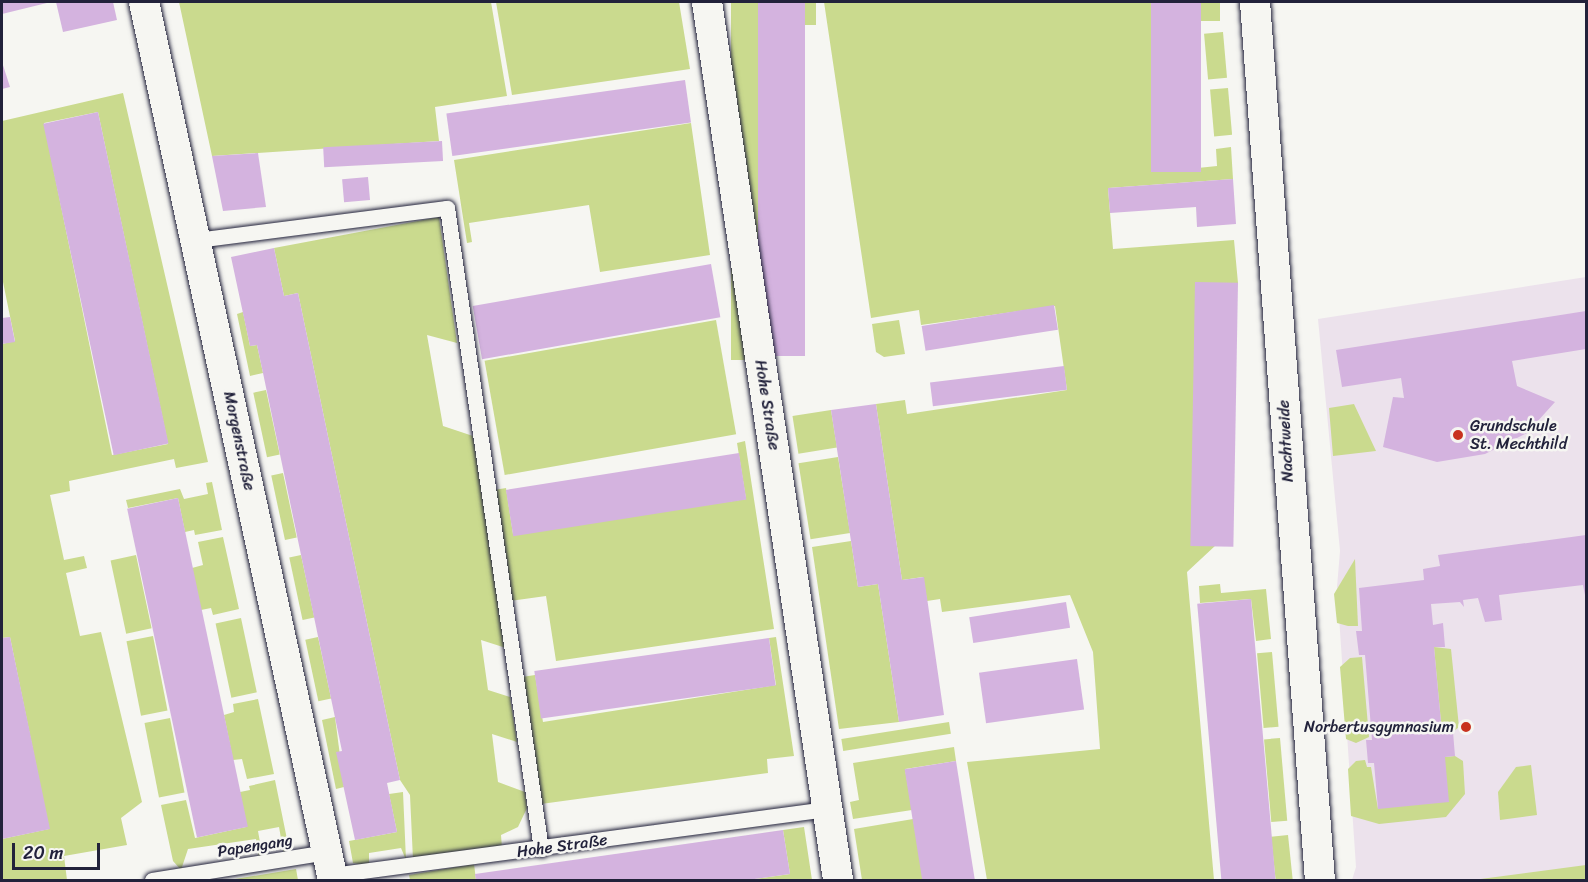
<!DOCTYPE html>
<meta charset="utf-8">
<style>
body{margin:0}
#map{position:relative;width:1588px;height:882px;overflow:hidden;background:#f6f6f2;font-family:Sriracha,sans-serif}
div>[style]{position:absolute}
.built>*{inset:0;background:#ece2ec}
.green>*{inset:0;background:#cada8e;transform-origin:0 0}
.building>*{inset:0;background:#d4b3df;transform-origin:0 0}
.roads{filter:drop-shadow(0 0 2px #22223b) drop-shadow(0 0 2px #22223b)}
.lane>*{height:15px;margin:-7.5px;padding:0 7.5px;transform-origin:7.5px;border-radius:7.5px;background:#f6f6f2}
.street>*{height:30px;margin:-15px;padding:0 15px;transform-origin:15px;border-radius:15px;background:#f6f6f2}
.dots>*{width:16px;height:16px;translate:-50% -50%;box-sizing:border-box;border:3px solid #f6f6f2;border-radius:50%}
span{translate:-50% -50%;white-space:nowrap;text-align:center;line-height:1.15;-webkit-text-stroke:5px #f6f6f2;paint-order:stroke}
.street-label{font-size:16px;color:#22223b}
.poi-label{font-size:16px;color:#22223b}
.left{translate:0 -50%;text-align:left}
.right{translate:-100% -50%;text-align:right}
.frame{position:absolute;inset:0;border:3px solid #22223b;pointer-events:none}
.scale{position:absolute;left:12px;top:843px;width:88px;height:27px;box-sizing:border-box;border:3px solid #22223b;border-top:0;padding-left:8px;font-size:18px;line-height:21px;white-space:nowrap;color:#22223b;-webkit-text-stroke:4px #f6f6f2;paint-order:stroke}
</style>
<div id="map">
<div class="built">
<i style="clip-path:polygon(1586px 277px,1586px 880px,1352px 880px,1356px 867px,1337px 587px,1340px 551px,1318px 319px)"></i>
</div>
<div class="green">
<i style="clip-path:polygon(179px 2px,491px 2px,507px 96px,435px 107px,439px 141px,212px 156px)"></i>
<i style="clip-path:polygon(496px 2px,679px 2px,690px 69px,512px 95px)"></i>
<i style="left:731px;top:2px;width:27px;height:358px"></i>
<i style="left:805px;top:2px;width:11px;height:23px"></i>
<i style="clip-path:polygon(824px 2px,1151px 2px,1169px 171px,1217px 166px,1216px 149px,1231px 147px,1233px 179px,1108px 188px,1113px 249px,1234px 240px,1238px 283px,1195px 283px,1216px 545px,1187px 572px,1214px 880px,987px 880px,967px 762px,1100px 749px,1093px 652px,1070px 595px,942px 612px,940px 599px,927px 601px,923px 577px,902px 580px,876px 404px,905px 400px,907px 414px,1067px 390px,1055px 306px,921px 325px,919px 310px,871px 318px)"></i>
<i style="left:1201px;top:2px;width:19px;height:19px"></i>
<i style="left:1223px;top:32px;width:46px;height:19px;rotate:85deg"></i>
<i style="left:1228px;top:88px;width:47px;height:18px;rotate:85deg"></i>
<i style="clip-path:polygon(evenodd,123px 93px,208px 462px,176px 468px,174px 459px,69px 481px,70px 491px,50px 495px,64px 560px,84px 556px,87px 568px,66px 573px,80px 636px,101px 632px,142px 802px,121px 818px,127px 845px,64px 856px,67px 880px,2px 880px,2px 839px,49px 829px,10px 637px,2px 638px,2px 344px,15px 341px,2px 277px,2px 121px,123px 93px,98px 112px,168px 444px,112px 455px,44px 123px,98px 112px)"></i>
<i style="clip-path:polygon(691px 123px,710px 255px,600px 272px,589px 205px,469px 223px,472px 242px,467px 243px,454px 160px)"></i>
<i style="clip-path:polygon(439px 217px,457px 343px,427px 335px,443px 426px,473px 436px,506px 648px,481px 640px,488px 690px,510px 697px,517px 742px,492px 734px,498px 782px,525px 792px,527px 808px,518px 827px,501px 835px,502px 848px,413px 860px,410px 795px,400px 780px,298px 293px,284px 296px,274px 248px)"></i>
<i style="clip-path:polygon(243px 312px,250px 346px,257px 345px,263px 373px,250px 376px,237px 314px)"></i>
<i style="left:716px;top:320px;width:116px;height:235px;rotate:80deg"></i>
<i style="clip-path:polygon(899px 320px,905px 354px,884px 357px,876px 352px,872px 324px)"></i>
<i style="left:266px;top:390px;width:66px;height:13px;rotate:78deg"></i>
<i style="clip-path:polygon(1354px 404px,1376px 451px,1333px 456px,1329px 408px)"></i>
<i style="left:831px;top:410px;width:38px;height:39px;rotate:81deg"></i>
<i style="clip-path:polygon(745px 441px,774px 629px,556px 661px,546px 596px,510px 601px,494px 490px,506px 488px,513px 534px,746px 499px,737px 443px)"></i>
<i style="left:838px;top:457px;width:77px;height:40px;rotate:81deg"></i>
<i style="left:283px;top:473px;width:66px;height:12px;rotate:78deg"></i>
<i style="clip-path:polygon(212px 482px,222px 530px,195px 535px,194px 530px,185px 532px,178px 498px,128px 508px,126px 500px,180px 489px,184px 499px,208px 494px,206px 483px)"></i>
<i style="clip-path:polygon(223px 537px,239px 609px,213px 615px,211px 608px,201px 610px,192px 568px,203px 565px,198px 542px)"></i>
<i style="clip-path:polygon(851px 541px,858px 587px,878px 584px,899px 722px,839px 729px,812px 547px)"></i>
<i style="left:136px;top:555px;width:75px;height:26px;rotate:78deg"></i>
<i style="left:301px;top:555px;width:64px;height:12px;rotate:78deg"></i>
<i style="clip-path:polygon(1355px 559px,1358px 626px,1348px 626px,1337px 623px,1334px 594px)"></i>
<i style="clip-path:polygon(1220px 584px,1221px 593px,1266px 589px,1271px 639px,1256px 641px,1251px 599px,1200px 603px,1199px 586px)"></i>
<i style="left:241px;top:618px;width:76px;height:26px;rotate:78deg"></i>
<i style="left:153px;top:636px;width:76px;height:27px;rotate:79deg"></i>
<i style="left:318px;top:637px;width:63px;height:13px;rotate:78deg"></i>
<i style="clip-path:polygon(776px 637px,794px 756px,767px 759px,768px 773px,541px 804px,522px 677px,535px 675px,543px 722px,776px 685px,769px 638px)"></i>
<i style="clip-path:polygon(1434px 647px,1451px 649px,1459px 727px,1453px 732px,1442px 733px)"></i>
<i style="left:1272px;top:652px;width:75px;height:15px;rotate:85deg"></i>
<i style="clip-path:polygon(1362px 657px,1369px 737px,1356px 743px,1346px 739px,1340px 667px,1350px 658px)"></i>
<i style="clip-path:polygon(258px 699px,274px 774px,247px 779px,242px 759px,233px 760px,224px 715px,234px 712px,233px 704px)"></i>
<i style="clip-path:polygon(335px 717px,344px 787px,336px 789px,322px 720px)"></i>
<i style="left:170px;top:718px;width:76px;height:26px;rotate:79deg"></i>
<i style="left:949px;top:722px;width:12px;height:109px;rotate:81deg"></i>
<i style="left:1280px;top:738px;width:83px;height:16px;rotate:85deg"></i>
<i style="clip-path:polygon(954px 747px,956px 761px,905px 769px,912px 810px,853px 819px,850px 802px,859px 800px,853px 763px)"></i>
<i style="clip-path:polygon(1455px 756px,1463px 761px,1465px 794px,1446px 817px,1379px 824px,1351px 816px,1348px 769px,1356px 761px,1365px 760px,1367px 767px,1371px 767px,1378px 809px,1445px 757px)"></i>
<i style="clip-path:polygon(1531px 765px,1537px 815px,1500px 820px,1498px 792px,1516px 767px)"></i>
<i style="clip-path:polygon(275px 780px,290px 854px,284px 855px,279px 827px,258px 831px,263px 859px,259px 859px,256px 839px,188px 849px,181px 870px,173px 861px,161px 805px,186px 800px,195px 838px,246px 827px,240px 792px,250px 790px,249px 786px)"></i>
<i style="clip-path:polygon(403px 792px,406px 860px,401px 848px,369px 853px,369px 866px,353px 863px,349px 841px,397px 832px,389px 794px)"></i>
<i style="clip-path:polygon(913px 819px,924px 880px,862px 880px,854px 829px)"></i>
<i style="clip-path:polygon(804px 827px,812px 880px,747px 880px,790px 874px,783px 830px)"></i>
<i style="left:1288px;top:835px;width:45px;height:17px;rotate:84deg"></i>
<i style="clip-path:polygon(474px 864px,476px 880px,410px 880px,409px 875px)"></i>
<i style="clip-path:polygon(1586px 865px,1586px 880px,1473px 880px)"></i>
<i style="clip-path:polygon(296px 869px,298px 880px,229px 880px)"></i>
</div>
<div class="building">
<i style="clip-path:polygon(2px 2px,51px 2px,2px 14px)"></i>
<i style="clip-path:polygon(56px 2px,113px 2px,117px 20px,63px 32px)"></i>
<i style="left:758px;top:2px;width:47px;height:354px"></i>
<i style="left:1151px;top:2px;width:50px;height:170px"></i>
<i style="clip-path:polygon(2px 62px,10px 87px,2px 89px)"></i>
<i style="left:685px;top:80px;width:43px;height:241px;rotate:82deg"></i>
<i style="left:98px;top:112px;width:339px;height:56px;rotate:78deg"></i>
<i style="left:442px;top:141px;width:20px;height:119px;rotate:87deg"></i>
<i style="clip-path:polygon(258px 153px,266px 207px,223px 211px,212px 156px)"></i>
<i style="left:368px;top:177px;width:23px;height:26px;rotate:85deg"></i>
<i style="clip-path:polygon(1233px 179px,1236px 224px,1197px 227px,1196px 207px,1110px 213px,1108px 188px)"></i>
<i style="clip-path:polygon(274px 248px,284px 296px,298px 293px,400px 780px,387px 783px,397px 832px,355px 840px,336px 752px,342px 751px,263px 373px,257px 345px,250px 346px,231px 257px)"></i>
<i style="left:711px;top:264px;width:54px;height:242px;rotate:80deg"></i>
<i style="left:1195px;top:282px;width:43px;height:264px;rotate:1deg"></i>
<i style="left:1054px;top:305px;width:25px;height:134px;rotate:81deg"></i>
<i style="clip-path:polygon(1586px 311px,1586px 349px,1512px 361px,1517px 386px,1555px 402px,1527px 433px,1485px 454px,1437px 462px,1383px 447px,1393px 397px,1404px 398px,1401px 378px,1342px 387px,1336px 350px)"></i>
<i style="clip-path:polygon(10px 317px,15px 342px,2px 344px,2px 318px)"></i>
<i style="left:1064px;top:366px;width:24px;height:135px;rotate:83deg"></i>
<i style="clip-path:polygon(876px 404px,902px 580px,924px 577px,944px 715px,899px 722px,878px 584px,858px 587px,831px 410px)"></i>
<i style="left:739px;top:453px;width:47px;height:236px;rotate:81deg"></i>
<i style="left:178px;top:498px;width:336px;height:52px;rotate:78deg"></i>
<i style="clip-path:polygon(1586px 535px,1586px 600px,1583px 585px,1499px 595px,1502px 620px,1485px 622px,1478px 598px,1463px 600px,1464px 607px,1460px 602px,1431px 604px,1433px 625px,1443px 623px,1445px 647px,1434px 647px,1442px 733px,1453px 732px,1455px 756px,1445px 757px,1449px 802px,1378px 809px,1374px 763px,1368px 763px,1366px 740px,1372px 740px,1365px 655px,1359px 655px,1356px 631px,1362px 631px,1359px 588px,1424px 580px,1423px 569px,1440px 566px,1438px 555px)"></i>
<i style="left:1251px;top:599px;width:282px;height:54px;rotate:85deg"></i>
<i style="left:1066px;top:602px;width:26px;height:98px;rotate:81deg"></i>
<i style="clip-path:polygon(10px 637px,50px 829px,2px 839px,2px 638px)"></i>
<i style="left:769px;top:638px;width:48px;height:237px;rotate:82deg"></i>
<i style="left:1077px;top:659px;width:51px;height:99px;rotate:82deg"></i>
<i style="left:956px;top:761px;width:121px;height:52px;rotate:81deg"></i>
<i style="clip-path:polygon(783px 830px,790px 874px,747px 880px,476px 880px,475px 874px)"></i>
</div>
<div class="roads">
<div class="lane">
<i style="left:196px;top:240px;width:253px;rotate:-7.3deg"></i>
<i style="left:447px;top:208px;width:648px;rotate:81.66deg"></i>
<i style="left:332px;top:875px;width:499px;rotate:-7.6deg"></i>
<i style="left:152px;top:880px;width:177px;rotate:-9.1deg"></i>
</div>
<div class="street">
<i style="left:144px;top:2px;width:898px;rotate:77.85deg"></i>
<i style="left:707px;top:2px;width:888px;rotate:81.51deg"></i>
<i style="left:1255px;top:2px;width:880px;rotate:85.77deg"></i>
</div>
</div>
<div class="dots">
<i style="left:1458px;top:435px;background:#c8321e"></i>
<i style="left:1466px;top:727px;background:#c8321e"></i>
</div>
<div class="street-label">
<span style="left:767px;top:405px;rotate:81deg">Hohe Straße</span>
<span style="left:239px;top:441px;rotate:78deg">Morgenstraße</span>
<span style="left:1286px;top:441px;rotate:-93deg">Nachtweide</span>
<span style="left:255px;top:846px;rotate:-9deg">Papengang</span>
<span style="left:562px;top:846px;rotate:-8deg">Hohe Straße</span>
</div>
<div class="poi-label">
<span class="left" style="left:1470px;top:435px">Grundschule<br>St. Mechthild</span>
<span class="right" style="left:1454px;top:727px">Norbertusgymnasium</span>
</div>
<div class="frame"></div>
<div class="scale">20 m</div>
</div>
